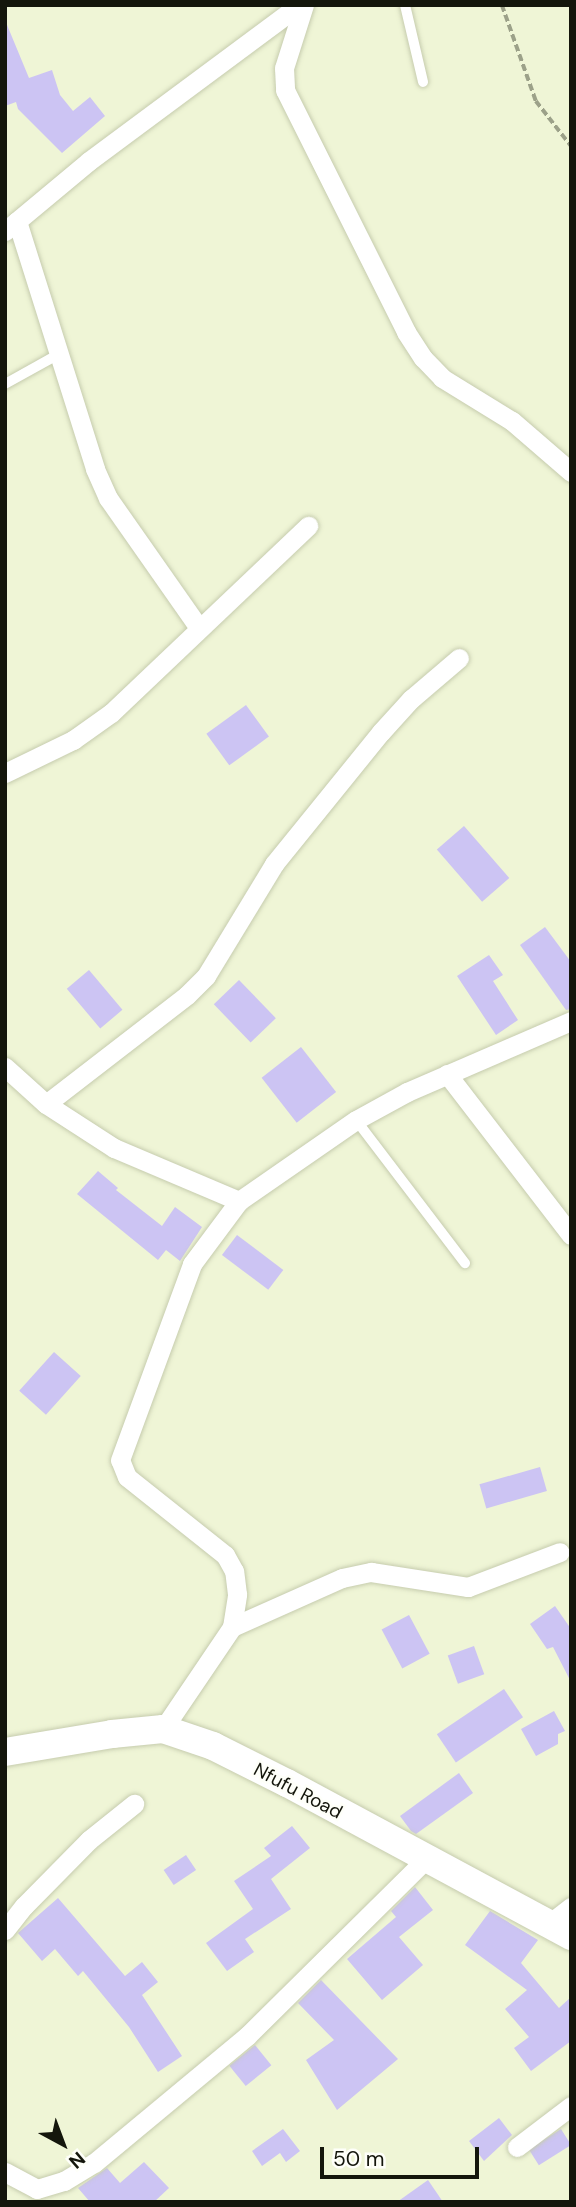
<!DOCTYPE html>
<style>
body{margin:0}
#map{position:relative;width:576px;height:2207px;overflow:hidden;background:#eff5d6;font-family:"DM Sans",sans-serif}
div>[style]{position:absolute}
.building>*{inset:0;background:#ccc4f3;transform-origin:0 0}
.path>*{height:3.5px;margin-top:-1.75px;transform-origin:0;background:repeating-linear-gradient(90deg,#9ca189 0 7px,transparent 0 10.5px)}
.roads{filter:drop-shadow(0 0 2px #c6ccae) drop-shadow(0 0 2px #c6ccae)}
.lane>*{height:10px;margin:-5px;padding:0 5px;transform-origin:5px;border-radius:5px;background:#fff}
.street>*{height:19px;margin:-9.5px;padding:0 9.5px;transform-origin:9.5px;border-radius:9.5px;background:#fff}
.secondary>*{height:28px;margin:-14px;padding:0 14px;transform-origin:14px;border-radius:14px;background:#fff}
span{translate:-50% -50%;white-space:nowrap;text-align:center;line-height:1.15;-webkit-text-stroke:5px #fefff9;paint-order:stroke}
.street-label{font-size:19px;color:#14160c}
.frame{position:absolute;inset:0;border:7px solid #14160c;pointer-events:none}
.north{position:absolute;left:28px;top:2109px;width:70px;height:70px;-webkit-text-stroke:5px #fefff9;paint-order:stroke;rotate:139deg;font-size:19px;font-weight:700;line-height:28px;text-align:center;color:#14160c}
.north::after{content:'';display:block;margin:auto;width:24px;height:32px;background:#14160c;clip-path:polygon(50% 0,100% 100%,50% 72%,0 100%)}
.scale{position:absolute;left:320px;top:2147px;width:159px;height:32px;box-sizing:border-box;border:4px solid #14160c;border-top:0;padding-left:9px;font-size:21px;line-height:24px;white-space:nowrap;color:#14160c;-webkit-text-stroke:5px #fefff9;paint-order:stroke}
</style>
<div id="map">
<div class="building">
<i style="clip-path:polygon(5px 20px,29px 78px,52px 70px,60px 95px,73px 111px,90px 97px,105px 116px,62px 153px,18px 109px,16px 102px,5px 106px)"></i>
<i style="left:246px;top:705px;width:39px;height:49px;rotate:54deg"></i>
<i style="left:464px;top:826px;width:69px;height:36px;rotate:49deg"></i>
<i style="clip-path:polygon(545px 927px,571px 962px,571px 1009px,566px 1010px,520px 945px)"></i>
<i style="clip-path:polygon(489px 955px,503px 975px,493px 981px,518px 1020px,496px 1035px,457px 976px)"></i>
<i style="left:89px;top:970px;width:52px;height:29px;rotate:50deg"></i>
<i style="left:239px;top:980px;width:53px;height:35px;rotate:46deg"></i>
<i style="left:301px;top:1047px;width:57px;height:50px;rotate:52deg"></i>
<i style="clip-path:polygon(98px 1171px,118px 1188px,116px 1190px,162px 1226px,175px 1207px,202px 1227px,180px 1261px,166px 1250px,158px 1260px,77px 1194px)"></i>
<i style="left:237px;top:1235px;width:58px;height:25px;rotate:37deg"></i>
<i style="left:54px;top:1352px;width:36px;height:52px;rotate:42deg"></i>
<i style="left:540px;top:1467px;width:25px;height:63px;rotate:74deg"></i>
<i style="clip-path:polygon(555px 1606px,571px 1629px,571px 1682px,553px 1647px,547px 1649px,530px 1624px)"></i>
<i style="left:409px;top:1615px;width:44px;height:31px;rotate:62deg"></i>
<i style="left:474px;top:1646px;width:30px;height:28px;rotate:70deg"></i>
<i style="left:504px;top:1689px;width:34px;height:81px;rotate:56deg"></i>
<i style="clip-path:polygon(554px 1711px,565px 1731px,558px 1734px,558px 1744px,536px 1756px,521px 1729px)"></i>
<i style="clip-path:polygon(459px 1773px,473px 1793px,416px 1834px,411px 1831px,400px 1816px)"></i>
<i style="clip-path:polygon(292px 1826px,310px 1848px,271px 1879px,291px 1909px,245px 1939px,254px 1952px,227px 1971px,206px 1943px,253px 1909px,234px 1881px,271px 1856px,264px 1848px)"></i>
<i style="left:186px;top:1855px;width:18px;height:27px;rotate:56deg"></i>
<i style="clip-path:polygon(415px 1887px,433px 1910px,399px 1937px,423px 1965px,382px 2000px,347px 1959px,396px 1917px,391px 1911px)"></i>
<i style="clip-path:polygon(58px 1898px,125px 1976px,142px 1962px,158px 1982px,142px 1995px,182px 2056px,158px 2072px,129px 2027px,83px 1971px,78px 1976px,55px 1949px,42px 1961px,18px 1933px)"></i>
<i style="clip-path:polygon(490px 1911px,538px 1940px,521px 1963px,559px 2008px,571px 1997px,571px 2041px,531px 2071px,514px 2048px,529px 2037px,505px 2009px,527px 1990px,465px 1945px)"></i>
<i style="clip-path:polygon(321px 1980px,398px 2059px,337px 2110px,306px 2060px,334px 2040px,298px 2003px)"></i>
<i style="left:255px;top:2045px;width:26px;height:33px;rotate:51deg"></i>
<i style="clip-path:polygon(499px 2118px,512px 2135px,484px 2161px,469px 2141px)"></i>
<i style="clip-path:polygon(283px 2129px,300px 2151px,286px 2162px,280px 2153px,262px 2166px,252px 2151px)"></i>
<i style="left:561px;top:2129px;width:19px;height:38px;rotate:58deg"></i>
<i style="clip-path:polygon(144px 2162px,169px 2188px,154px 2202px,90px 2202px,78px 2188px,107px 2168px,120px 2183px)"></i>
<i style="clip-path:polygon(428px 2180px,443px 2202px,397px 2202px)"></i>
</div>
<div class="path">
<i style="left:502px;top:5px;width:102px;rotate:70.5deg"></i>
<i style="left:536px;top:101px;width:57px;rotate:52.1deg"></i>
</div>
<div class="roads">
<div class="lane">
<i style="left:405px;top:5px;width:79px;rotate:76.8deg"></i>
<i style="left:5px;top:384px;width:60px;rotate:-29.1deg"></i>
<i style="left:356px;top:1120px;width:180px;rotate:52.7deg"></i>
</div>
<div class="street">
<i style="left:304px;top:5px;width:66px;rotate:107.6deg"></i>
<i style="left:284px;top:68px;width:22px;rotate:87deg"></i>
<i style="left:285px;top:90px;width:271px;rotate:63.4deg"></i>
<i style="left:406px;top:332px;width:31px;rotate:57deg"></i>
<i style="left:423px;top:358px;width:28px;rotate:46deg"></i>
<i style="left:442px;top:378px;width:82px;rotate:31.6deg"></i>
<i style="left:512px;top:421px;width:78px;rotate:40.8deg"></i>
<i style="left:17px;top:221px;width:260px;rotate:72.5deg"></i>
<i style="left:95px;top:469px;width:32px;rotate:66deg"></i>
<i style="left:108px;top:498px;width:159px;rotate:55deg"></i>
<i style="left:5px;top:231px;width:109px;rotate:-39.8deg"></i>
<i style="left:89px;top:161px;width:262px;rotate:-36.6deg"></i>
<i style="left:5px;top:773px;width:76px;rotate:-25.9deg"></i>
<i style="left:73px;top:740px;width:47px;rotate:-35.4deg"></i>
<i style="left:111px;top:713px;width:272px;rotate:-43.5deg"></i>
<i style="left:5px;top:1067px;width:55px;rotate:42.1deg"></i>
<i style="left:46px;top:1104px;width:81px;rotate:32.9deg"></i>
<i style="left:114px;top:1148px;width:136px;rotate:23deg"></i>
<i style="left:447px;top:1074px;width:203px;rotate:52.4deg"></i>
<i style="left:46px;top:1104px;width:178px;rotate:-37.7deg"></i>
<i style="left:187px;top:995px;width:27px;rotate:-45deg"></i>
<i style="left:206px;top:976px;width:131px;rotate:-58.7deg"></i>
<i style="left:274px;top:864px;width:170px;rotate:-51deg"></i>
<i style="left:381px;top:732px;width:45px;rotate:-47.7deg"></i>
<i style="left:411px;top:699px;width:63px;rotate:-40.5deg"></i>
<i style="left:232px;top:1627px;width:120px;rotate:-24deg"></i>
<i style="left:342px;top:1578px;width:30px;rotate:-12deg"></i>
<i style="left:371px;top:1572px;width:98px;rotate:8.8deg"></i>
<i style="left:468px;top:1587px;width:98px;rotate:-20.8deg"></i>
<i style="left:163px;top:1729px;width:123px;rotate:-55.9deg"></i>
<i style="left:232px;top:1627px;width:33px;rotate:-81deg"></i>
<i style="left:237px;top:1594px;width:23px;rotate:-97deg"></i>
<i style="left:234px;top:1571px;width:18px;rotate:-119deg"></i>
<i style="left:225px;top:1555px;width:125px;rotate:-141.5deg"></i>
<i style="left:127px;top:1477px;width:18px;rotate:-112deg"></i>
<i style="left:120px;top:1460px;width:209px;rotate:-69.8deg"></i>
<i style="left:192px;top:1264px;width:79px;rotate:-53.3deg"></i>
<i style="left:239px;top:1201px;width:142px;rotate:-34.7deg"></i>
<i style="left:356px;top:1120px;width:58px;rotate:-28.8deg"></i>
<i style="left:407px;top:1092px;width:179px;rotate:-23.4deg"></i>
<i style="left:549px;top:1924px;width:28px;rotate:-38deg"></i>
<i style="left:5px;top:1930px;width:31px;rotate:-52deg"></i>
<i style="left:24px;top:1906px;width:93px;rotate:-45.4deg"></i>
<i style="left:89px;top:1840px;width:58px;rotate:-38.7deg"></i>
<i style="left:517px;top:2147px;width:68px;rotate:-37.2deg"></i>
<i style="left:5px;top:2172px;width:36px;rotate:28deg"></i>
<i style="left:37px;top:2189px;width:28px;rotate:-17deg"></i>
<i style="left:64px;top:2181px;width:35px;rotate:-31deg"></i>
<i style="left:94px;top:2163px;width:199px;rotate:-39.7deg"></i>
<i style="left:247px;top:2036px;width:250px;rotate:-44.7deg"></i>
</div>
<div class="secondary">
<i style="left:5px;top:1752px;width:109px;rotate:-9.5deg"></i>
<i style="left:112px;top:1734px;width:51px;rotate:-5.6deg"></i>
<i style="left:163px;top:1729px;width:53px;rotate:18.8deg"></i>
<i style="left:213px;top:1746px;width:83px;rotate:26.6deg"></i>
<i style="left:287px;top:1783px;width:323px;rotate:28.3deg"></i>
</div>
</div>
<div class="street-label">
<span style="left:298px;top:1791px;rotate:28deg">Nfufu Road</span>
</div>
<div class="frame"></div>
<div class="north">N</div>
<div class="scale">50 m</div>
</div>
